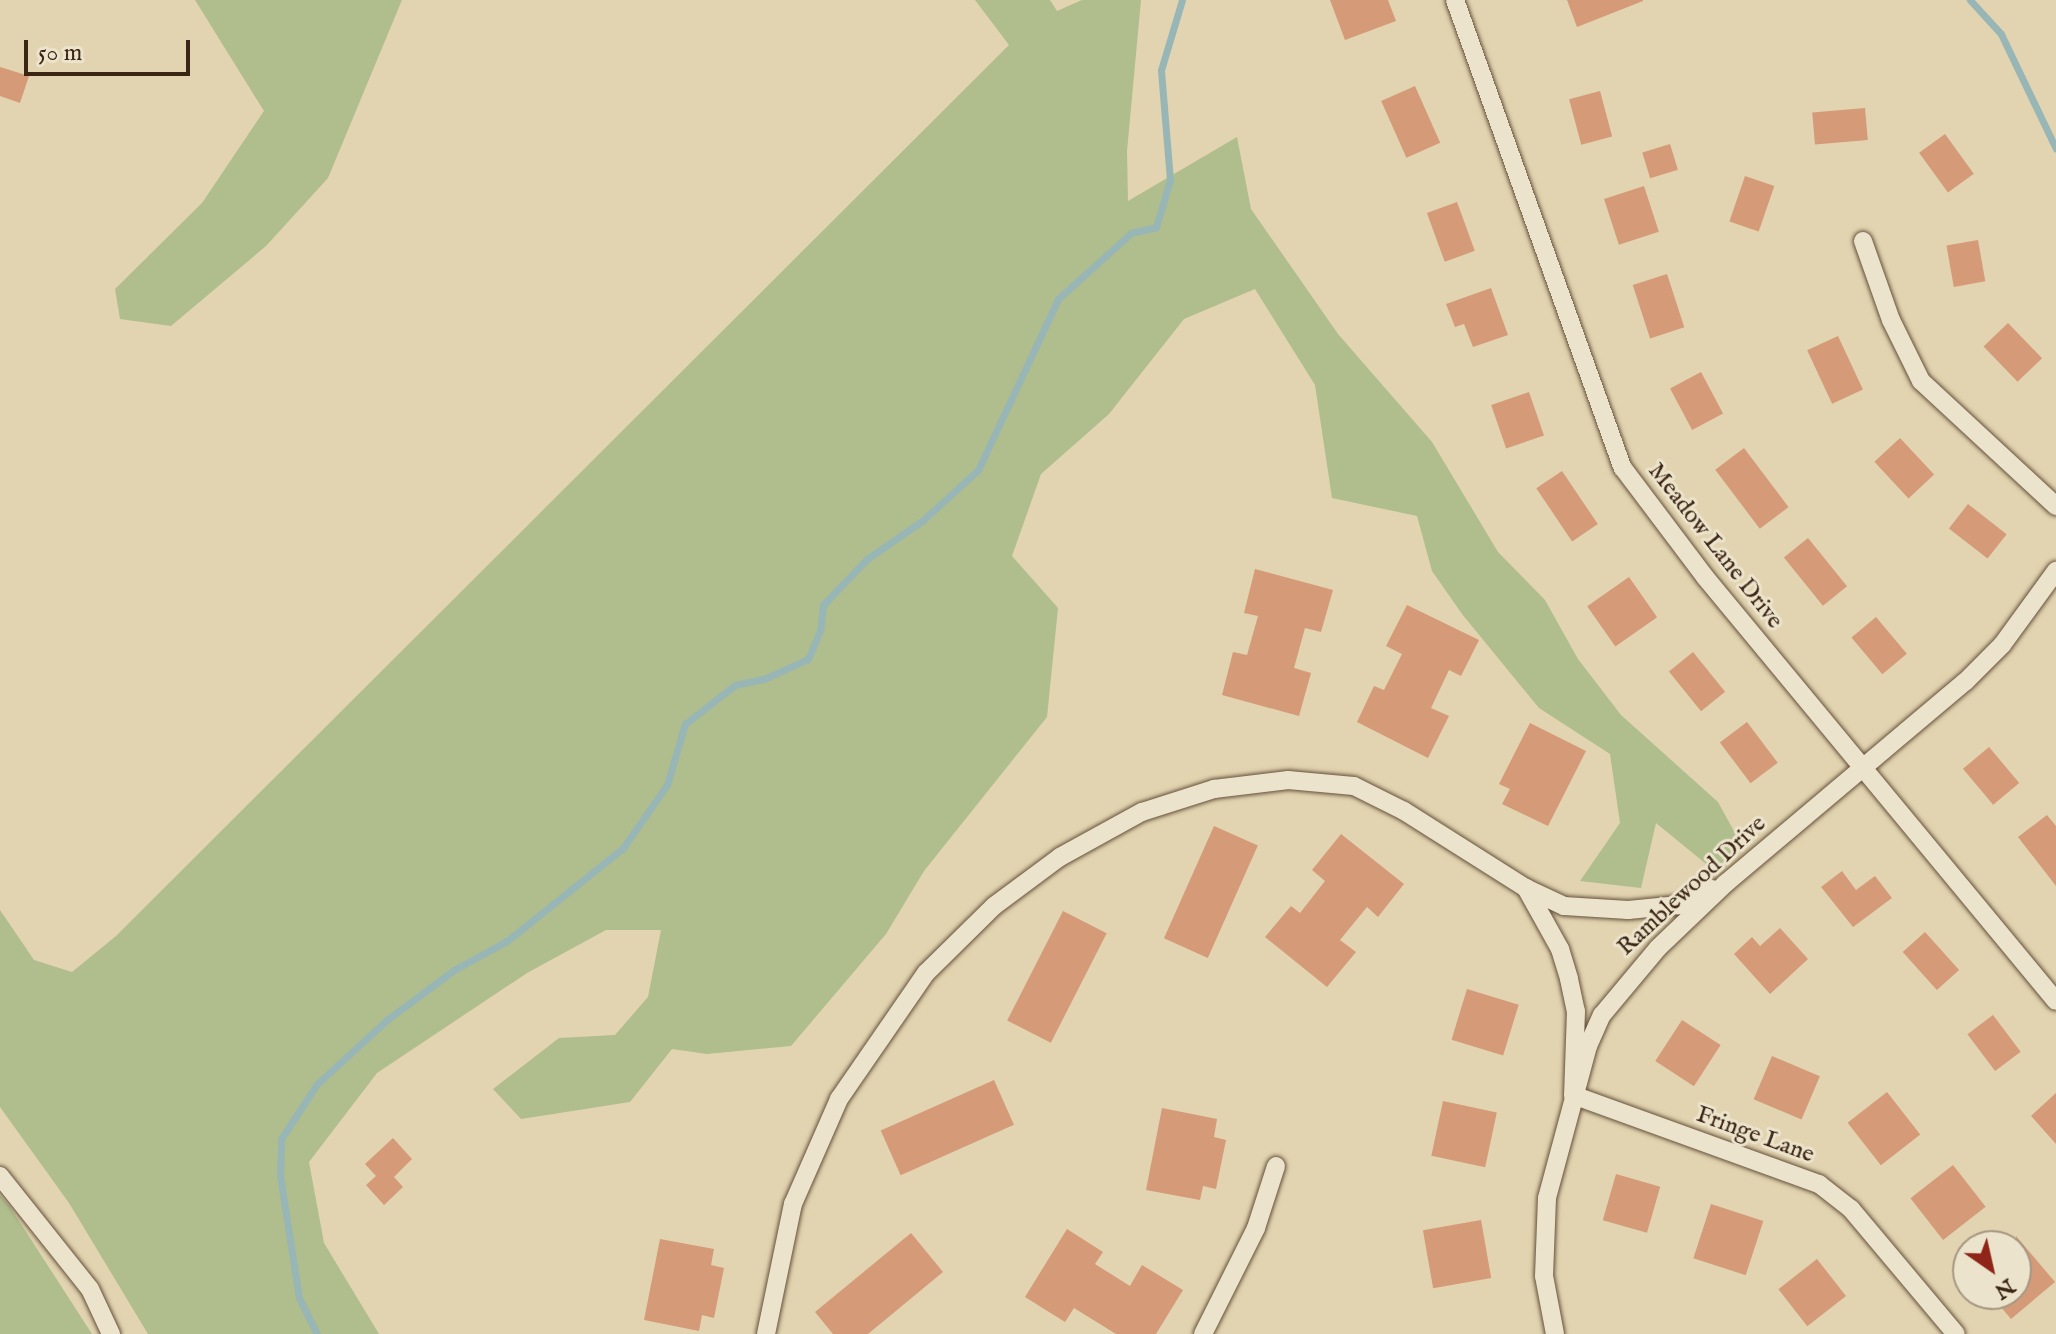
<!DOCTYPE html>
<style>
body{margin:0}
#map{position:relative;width:2056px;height:1334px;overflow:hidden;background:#e2d4b0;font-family:"IM FELL English",serif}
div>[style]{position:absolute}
.green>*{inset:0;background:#b0bd8d}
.stream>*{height:7px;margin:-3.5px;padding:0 3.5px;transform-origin:3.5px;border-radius:3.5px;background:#98b6b5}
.building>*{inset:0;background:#d59a78;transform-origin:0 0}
.roads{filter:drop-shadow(0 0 2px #65513b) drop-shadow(0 0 2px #65513b)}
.minor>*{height:18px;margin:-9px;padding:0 9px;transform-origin:9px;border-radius:9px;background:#ece3cc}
span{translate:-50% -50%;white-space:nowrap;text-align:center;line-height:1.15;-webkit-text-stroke:6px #ece3cc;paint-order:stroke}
.street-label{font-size:24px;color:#3b2514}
.north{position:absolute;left:1952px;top:1230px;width:80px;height:80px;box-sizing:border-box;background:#ece3cc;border:2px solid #a59782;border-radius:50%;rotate:146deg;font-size:22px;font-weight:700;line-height:32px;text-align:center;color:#3b2514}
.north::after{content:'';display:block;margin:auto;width:28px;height:36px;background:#8f2418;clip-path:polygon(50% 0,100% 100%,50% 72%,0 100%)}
.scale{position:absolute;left:24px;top:40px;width:166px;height:36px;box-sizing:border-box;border:4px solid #3b2514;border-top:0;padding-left:10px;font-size:24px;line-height:28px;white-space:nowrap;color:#3b2514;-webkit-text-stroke:6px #ece3cc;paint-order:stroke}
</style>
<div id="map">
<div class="green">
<i style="clip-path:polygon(195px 0,402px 0,328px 178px,266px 246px,171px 326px,120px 319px,115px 289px,202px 203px,264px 111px)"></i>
<i style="clip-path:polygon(975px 0,1050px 0,1057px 11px,1082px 0,1141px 0,1127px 151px,1128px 201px,1237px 137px,1251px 209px,1338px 334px,1432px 442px,1498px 552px,1545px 600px,1578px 659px,1621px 715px,1718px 802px,1740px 842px,1716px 872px,1656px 823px,1641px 888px,1580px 881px,1620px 823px,1610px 754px,1539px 708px,1462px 614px,1432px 571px,1417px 516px,1332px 498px,1315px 385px,1255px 289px,1184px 319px,1109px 414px,1041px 474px,1012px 556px,1058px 608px,1047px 717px,924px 871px,886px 934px,791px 1046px,707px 1054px,672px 1049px,630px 1102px,521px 1119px,493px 1089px,559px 1038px,615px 1035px,648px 997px,661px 930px,606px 930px,527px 973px,377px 1073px,309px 1162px,324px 1243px,379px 1334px,148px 1334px,69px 1203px,0 1107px,0 910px,34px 960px,72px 972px,116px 936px,1009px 45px)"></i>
<i style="clip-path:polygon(0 1195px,10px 1207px,92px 1334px,0 1334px)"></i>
</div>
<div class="stream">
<i style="left:1970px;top:0;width:46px;rotate:47.6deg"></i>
<i style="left:2001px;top:34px;width:127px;rotate:64.4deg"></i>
<i style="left:317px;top:1334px;width:40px;rotate:-116.6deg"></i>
<i style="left:299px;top:1298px;width:124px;rotate:-98.8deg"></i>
<i style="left:280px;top:1175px;width:36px;rotate:-88deg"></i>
<i style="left:281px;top:1139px;width:66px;rotate:-56.8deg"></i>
<i style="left:317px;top:1084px;width:96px;rotate:-42.5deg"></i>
<i style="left:388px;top:1019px;width:82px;rotate:-36.6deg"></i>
<i style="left:454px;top:970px;width:60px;rotate:-28.7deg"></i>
<i style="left:507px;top:941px;width:149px;rotate:-38.7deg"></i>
<i style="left:623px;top:848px;width:77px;rotate:-55.1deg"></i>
<i style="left:667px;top:785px;width:64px;rotate:-73.6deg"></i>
<i style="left:685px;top:724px;width:63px;rotate:-38deg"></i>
<i style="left:735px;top:685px;width:30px;rotate:-12deg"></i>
<i style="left:764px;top:679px;width:48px;rotate:-24.4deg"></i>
<i style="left:808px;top:659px;width:30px;rotate:-67deg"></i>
<i style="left:820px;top:631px;width:26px;rotate:-83deg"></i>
<i style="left:823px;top:605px;width:64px;rotate:-46.3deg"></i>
<i style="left:867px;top:559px;width:67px;rotate:-34.6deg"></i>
<i style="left:922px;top:521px;width:76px;rotate:-42.3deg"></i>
<i style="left:978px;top:470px;width:189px;rotate:-64.9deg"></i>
<i style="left:1058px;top:299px;width:98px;rotate:-42.1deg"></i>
<i style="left:1131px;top:233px;width:26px;rotate:-13deg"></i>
<i style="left:1156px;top:227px;width:49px;rotate:-73.4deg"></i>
<i style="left:1170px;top:180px;width:110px;rotate:-94.7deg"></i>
<i style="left:1161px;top:70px;width:73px;rotate:-73.3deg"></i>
</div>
<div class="building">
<i style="clip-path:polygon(1330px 0,1388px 0,1396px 21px,1345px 40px)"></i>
<i style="clip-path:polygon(1567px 0,1643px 0,1643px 1px,1577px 27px)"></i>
<i style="clip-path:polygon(0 67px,29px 76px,20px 103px,0 96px)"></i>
<i style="left:1415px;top:86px;width:62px;height:37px;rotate:66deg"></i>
<i style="left:1600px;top:91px;width:47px;height:32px;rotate:75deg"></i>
<i style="left:1865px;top:108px;width:32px;height:53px;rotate:85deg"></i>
<i style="left:1945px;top:134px;width:49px;height:32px;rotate:54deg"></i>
<i style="left:1670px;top:144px;width:27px;height:29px;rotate:73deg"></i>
<i style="left:1745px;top:176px;width:31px;height:48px;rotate:19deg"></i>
<i style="left:1644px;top:186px;width:48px;height:42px;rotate:72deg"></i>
<i style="left:1457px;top:202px;width:52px;height:32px;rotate:70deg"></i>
<i style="left:1978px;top:240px;width:42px;height:32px;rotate:80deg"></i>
<i style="left:1667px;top:274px;width:56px;height:36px;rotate:72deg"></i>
<i style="clip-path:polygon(1491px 288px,1508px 335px,1473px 347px,1464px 324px,1455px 327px,1446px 304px)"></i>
<i style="left:2008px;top:323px;width:49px;height:34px;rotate:46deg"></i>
<i style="left:1838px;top:336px;width:59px;height:34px;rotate:65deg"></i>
<i style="left:1701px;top:372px;width:47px;height:35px;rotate:62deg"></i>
<i style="left:1529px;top:392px;width:46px;height:40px;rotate:71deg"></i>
<i style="left:1900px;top:438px;width:50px;height:35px;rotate:47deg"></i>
<i style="left:1744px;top:448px;width:74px;height:36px;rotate:53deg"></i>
<i style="left:1562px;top:471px;width:64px;height:31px;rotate:56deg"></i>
<i style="left:1968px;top:504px;width:49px;height:31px;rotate:38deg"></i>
<i style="left:1808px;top:538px;width:62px;height:31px;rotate:51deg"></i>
<i style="clip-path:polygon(1255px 569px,1333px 590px,1321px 632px,1305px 628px,1294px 668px,1311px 673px,1299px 716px,1222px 695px,1233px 652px,1247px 655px,1258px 616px,1244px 613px)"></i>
<i style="left:1629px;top:577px;width:49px;height:51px;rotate:55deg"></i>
<i style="clip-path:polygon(1407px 605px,1479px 640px,1461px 676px,1449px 670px,1431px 708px,1449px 716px,1428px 758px,1357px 722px,1374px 686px,1384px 690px,1402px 654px,1386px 646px)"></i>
<i style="left:1876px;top:617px;width:48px;height:32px;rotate:50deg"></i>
<i style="left:1693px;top:652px;width:51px;height:31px;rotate:51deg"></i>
<i style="left:1747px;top:722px;width:51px;height:34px;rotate:53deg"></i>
<i style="clip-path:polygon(1530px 723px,1586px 751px,1548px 826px,1502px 804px,1510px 789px,1499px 784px)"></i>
<i style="left:1989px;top:747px;width:47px;height:34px;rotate:50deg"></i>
<i style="clip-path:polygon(2047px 815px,2056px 826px,2056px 886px,2018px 837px)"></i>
<i style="left:1214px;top:826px;width:48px;height:123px;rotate:24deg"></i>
<i style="clip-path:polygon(1341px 834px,1404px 884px,1378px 917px,1367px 907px,1340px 940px,1356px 952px,1327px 987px,1265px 937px,1291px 906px,1300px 913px,1325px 881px,1312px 870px)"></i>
<i style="clip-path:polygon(1842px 871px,1856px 890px,1875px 876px,1892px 898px,1853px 927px,1821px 887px)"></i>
<i style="left:1063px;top:911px;width:49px;height:123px;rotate:27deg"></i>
<i style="clip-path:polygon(1780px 928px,1808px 959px,1770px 994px,1734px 954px,1752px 937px,1760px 946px)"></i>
<i style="left:1925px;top:932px;width:51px;height:30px;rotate:48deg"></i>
<i style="left:1467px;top:989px;width:54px;height:53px;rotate:17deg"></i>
<i style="left:1993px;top:1015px;width:46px;height:32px;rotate:53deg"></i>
<i style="left:1682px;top:1020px;width:46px;height:49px;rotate:33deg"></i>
<i style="left:1772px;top:1056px;width:52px;height:47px;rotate:23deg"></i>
<i style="left:994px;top:1080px;width:49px;height:124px;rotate:66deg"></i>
<i style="left:1887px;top:1092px;width:54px;height:50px;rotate:52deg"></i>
<i style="clip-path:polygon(2056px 1093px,2056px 1144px,2031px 1116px)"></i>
<i style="left:1443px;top:1101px;width:55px;height:56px;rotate:12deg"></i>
<i style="clip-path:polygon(1162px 1108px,1217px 1119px,1214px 1137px,1226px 1140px,1216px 1189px,1203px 1186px,1200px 1200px,1146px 1190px)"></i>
<i style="clip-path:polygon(393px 1138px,412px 1159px,394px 1177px,403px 1187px,384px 1205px,366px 1185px,376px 1176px,365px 1164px)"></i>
<i style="left:1953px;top:1165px;width:53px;height:54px;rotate:52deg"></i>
<i style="left:1616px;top:1174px;width:46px;height:48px;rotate:16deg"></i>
<i style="left:1711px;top:1204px;width:55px;height:57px;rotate:18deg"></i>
<i style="left:1481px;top:1220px;width:59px;height:59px;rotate:80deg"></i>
<i style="clip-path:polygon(1067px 1229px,1103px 1252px,1095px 1264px,1130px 1286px,1142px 1265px,1183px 1290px,1156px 1334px,1116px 1334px,1074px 1308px,1065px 1322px,1025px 1297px)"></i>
<i style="clip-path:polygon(911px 1233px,943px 1272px,868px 1334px,833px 1334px,815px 1312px)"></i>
<i style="clip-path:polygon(2016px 1236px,2055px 1282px,2011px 1319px,1990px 1294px,2016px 1294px)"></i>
<i style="clip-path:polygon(660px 1239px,714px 1249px,711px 1265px,724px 1268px,714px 1318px,702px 1315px,699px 1331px,644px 1320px)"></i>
<i style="left:1817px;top:1259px;width:47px;height:49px;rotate:52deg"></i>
</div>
<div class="roads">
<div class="minor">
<i style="left:1455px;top:0;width:497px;rotate:70.3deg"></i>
<i style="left:1623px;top:468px;width:136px;rotate:53deg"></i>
<i style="left:1705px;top:577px;width:550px;rotate:50.38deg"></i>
<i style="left:1863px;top:241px;width:84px;rotate:70.5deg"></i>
<i style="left:1891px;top:320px;width:68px;rotate:63.8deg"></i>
<i style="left:1921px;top:381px;width:184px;rotate:42.8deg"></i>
<i style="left:1712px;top:889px;width:37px;rotate:154deg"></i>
<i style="left:1679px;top:905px;width:51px;rotate:174.4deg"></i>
<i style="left:1628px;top:910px;width:64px;rotate:-176.4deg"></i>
<i style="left:1564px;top:906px;width:42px;rotate:-154.7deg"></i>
<i style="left:1526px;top:888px;width:70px;rotate:60.9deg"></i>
<i style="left:1560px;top:949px;width:31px;rotate:73deg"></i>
<i style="left:1569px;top:979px;width:33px;rotate:78deg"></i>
<i style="left:1576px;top:1011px;width:84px;rotate:92deg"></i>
<i style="left:1573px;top:1095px;width:262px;rotate:19.9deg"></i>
<i style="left:1819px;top:1184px;width:41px;rotate:38deg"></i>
<i style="left:1851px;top:1209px;width:163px;rotate:50deg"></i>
<i style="left:0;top:1176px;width:144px;rotate:51.5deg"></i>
<i style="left:90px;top:1289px;width:50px;rotate:65deg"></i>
<i style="left:766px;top:1334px;width:133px;rotate:-78.3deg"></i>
<i style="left:793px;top:1204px;width:115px;rotate:-66.3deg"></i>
<i style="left:839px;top:1099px;width:153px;rotate:-55.4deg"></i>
<i style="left:926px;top:973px;width:95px;rotate:-44.6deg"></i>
<i style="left:994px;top:906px;width:82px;rotate:-36.6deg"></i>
<i style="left:1060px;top:857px;width:94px;rotate:-28.8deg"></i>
<i style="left:1142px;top:812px;width:76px;rotate:-17.7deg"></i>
<i style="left:1214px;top:789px;width:75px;rotate:-6.9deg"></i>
<i style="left:1288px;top:780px;width:66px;rotate:5.2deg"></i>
<i style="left:1354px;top:786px;width:56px;rotate:26.6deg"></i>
<i style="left:1404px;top:811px;width:144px;rotate:32.3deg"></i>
<i style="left:1203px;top:1334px;width:119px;rotate:-63.4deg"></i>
<i style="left:1256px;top:1228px;width:65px;rotate:-72.1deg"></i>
<i style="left:1555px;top:1334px;width:59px;rotate:-100.7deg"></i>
<i style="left:1544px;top:1276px;width:78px;rotate:-87.8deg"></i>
<i style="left:1547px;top:1198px;width:157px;rotate:-74.9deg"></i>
<i style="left:1588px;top:1046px;width:34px;rotate:-66deg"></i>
<i style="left:1602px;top:1015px;width:87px;rotate:-50.1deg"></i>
<i style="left:1658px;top:948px;width:94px;rotate:-43.7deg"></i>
<i style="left:1726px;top:883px;width:312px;rotate:-40.1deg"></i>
<i style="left:1965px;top:682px;width:52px;rotate:-45deg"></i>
<i style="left:2002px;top:645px;width:92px;rotate:-53.9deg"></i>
</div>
</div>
<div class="street-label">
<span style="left:1715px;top:546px;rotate:52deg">Meadow Lane Drive</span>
<span style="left:1692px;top:886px;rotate:-43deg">Ramblewood Drive</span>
<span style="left:1755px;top:1135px;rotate:20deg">Fringe Lane</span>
</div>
<div class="north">N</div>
<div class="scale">50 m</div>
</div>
